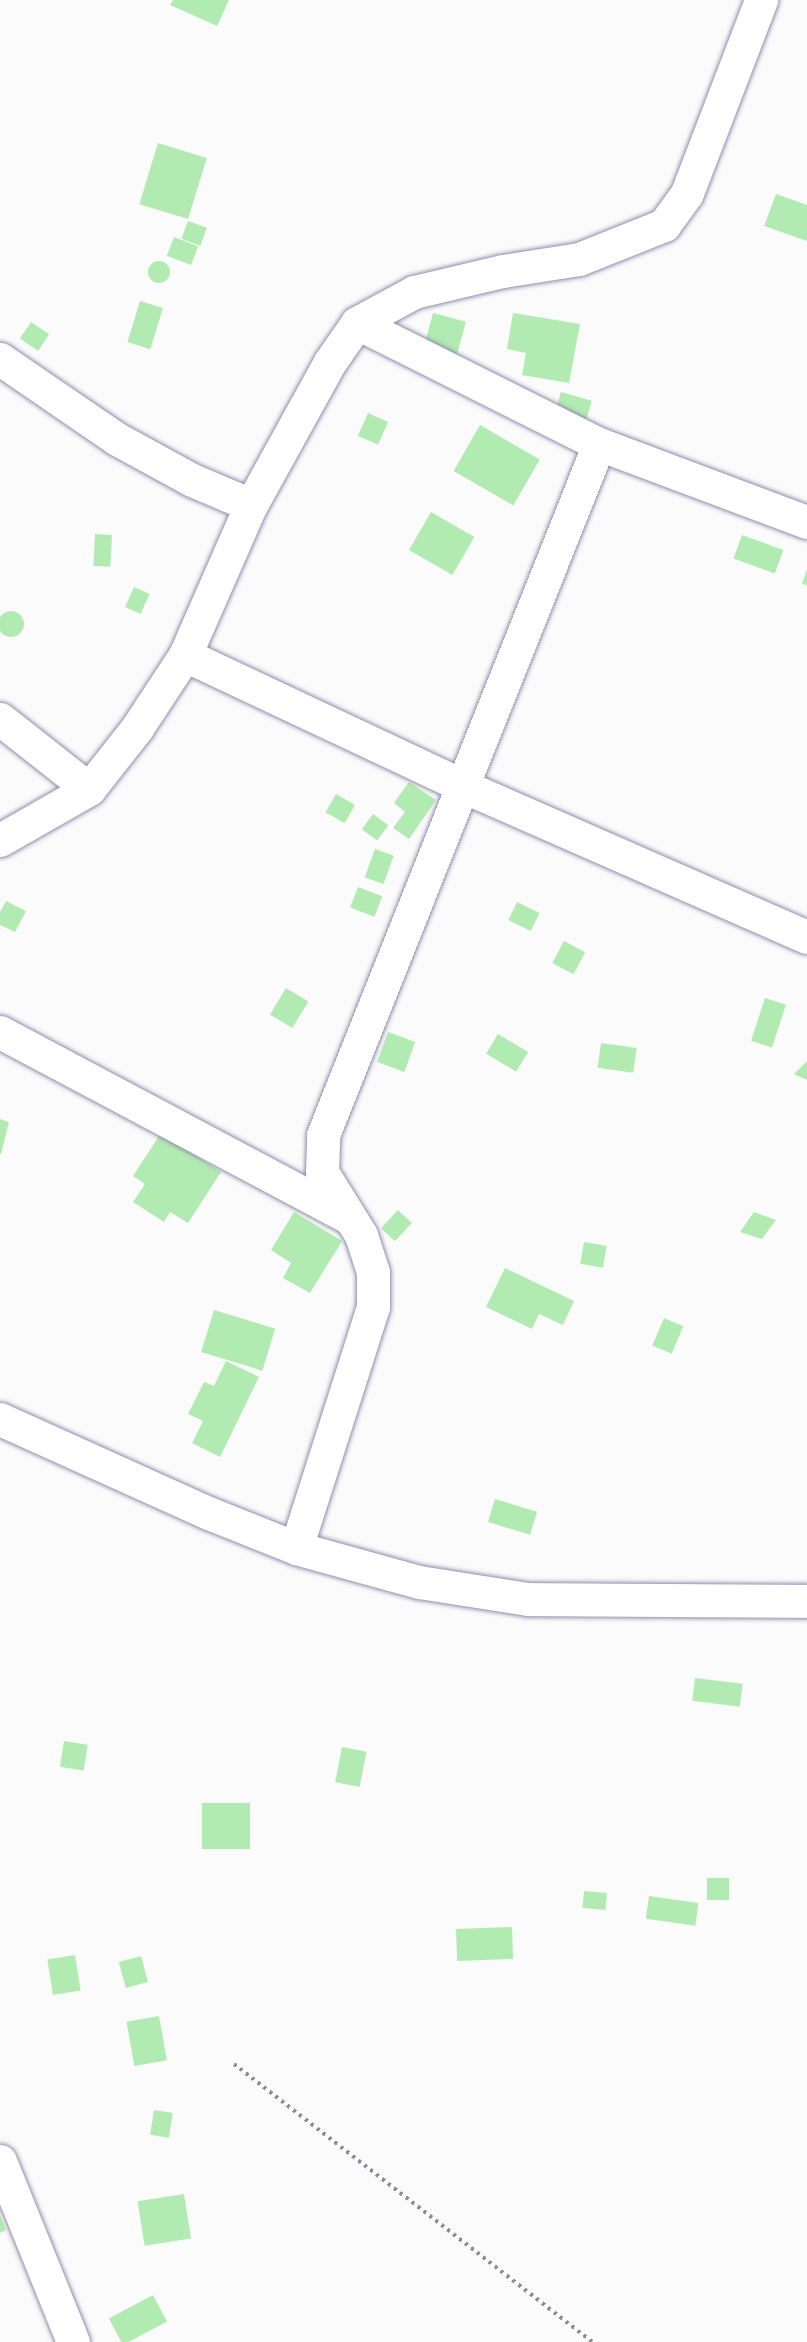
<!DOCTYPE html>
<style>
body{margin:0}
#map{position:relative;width:807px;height:2342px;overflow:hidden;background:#fbfbfb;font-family:Roboto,sans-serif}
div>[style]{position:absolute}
.building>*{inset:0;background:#b1ebb1;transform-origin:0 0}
.round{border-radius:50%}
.path>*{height:4px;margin-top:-2px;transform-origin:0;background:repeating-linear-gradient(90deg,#8c8c92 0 3px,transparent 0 7.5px)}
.roads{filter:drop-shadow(0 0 2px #908dae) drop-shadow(0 0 2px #908dae)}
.minor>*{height:33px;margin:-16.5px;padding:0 16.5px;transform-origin:16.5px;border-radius:16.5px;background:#fff}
span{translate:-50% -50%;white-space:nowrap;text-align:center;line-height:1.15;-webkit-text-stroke:6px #fbfbfb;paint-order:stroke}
</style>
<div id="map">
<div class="building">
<i style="clip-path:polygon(173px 0,229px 0,217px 26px,170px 5px)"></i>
<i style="left:158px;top:143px;width:51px;height:64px;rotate:17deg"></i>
<i style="clip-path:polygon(776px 194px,807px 205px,807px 241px,764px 226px)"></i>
<i style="left:188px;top:221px;width:20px;height:19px;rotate:20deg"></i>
<i style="left:174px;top:237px;width:26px;height:20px;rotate:21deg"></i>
<i class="round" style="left:148px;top:261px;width:22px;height:22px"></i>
<i style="left:140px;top:301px;width:24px;height:43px;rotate:17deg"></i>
<i style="left:433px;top:313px;width:34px;height:35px;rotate:15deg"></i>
<i style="clip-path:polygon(513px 313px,580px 324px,569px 383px,522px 375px,526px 353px,507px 349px)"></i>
<i style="left:31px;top:322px;width:22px;height:20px;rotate:34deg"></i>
<i style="left:561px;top:392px;width:32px;height:19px;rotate:16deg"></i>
<i style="left:368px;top:413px;width:22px;height:25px;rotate:24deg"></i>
<i style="left:480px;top:425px;width:69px;height:53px;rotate:30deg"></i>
<i style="left:431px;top:512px;width:50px;height:44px;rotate:30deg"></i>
<i style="left:95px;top:534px;width:17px;height:32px;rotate:3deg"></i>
<i style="left:742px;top:535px;width:44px;height:25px;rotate:20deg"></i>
<i style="clip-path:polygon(807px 569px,807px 585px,802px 584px)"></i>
<i style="left:134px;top:587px;width:17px;height:22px;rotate:24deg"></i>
<i class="round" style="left:-2px;top:611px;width:26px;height:26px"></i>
<i style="clip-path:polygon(409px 782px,436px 800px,409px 839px,393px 828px,405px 812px,394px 803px)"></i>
<i style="left:336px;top:794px;width:22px;height:21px;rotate:30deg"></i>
<i style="left:373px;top:814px;width:19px;height:19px;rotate:36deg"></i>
<i style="left:375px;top:849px;width:20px;height:30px;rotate:20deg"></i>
<i style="left:358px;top:887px;width:26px;height:22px;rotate:21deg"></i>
<i style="clip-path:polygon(6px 901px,26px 911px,15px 932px,0 925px,0 912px)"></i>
<i style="left:517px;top:902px;width:25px;height:20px;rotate:26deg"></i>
<i style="left:564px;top:941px;width:24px;height:25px;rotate:28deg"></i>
<i style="left:286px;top:988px;width:26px;height:31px;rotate:31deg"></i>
<i style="left:765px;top:998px;width:22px;height:45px;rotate:18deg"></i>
<i style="left:388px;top:1032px;width:29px;height:32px;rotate:20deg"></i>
<i style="left:498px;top:1034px;width:35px;height:23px;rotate:31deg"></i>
<i style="left:601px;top:1043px;width:36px;height:25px;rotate:8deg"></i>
<i style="clip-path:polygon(807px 1061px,807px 1080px,794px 1074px)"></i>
<i style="clip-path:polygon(0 1119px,9px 1122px,1px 1154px,0 1154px)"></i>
<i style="clip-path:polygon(161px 1133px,221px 1172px,188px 1223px,170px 1212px,164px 1222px,133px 1202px,145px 1184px,133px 1176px)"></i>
<i style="left:398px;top:1210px;width:19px;height:25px;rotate:43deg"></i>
<i style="clip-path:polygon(294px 1212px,342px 1241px,310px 1293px,283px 1278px,291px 1263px,271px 1250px)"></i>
<i style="clip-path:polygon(754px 1212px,776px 1220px,762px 1239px,740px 1232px)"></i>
<i style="left:584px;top:1242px;width:23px;height:22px;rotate:10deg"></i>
<i style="clip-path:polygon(505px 1268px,574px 1301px,563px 1325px,539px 1314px,532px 1329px,486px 1307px)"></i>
<i style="left:214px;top:1310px;width:64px;height:44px;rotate:17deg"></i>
<i style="left:664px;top:1318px;width:21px;height:30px;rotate:23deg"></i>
<i style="clip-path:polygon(226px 1361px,259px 1377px,220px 1457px,192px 1443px,203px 1421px,188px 1414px,204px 1382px,214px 1386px)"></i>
<i style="left:495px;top:1499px;width:44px;height:24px;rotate:17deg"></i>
<i style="left:695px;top:1678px;width:48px;height:23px;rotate:7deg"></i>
<i style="left:64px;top:1741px;width:24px;height:26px;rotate:9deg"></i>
<i style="left:342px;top:1747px;width:25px;height:36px;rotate:11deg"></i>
<i style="left:202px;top:1803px;width:48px;height:46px"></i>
<i style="left:707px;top:1878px;width:22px;height:22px"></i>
<i style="left:584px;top:1891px;width:23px;height:17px;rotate:5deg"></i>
<i style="left:649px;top:1896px;width:50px;height:23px;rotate:8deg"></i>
<i style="left:512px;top:1927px;width:32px;height:56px;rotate:88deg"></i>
<i style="left:75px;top:1955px;width:36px;height:28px;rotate:81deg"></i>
<i style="left:141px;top:1956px;width:27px;height:23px;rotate:75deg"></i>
<i style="left:159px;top:2016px;width:45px;height:33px;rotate:80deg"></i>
<i style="left:154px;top:2110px;width:19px;height:25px;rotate:9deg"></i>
<i style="left:184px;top:2194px;width:45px;height:47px;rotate:81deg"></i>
<i style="clip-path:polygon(0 2215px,6px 2230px,0 2233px)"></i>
<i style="left:153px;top:2295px;width:30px;height:50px;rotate:62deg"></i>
</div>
<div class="path">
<i style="left:234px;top:2064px;width:454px;rotate:37.8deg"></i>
</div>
<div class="roads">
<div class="minor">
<i style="left:357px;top:323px;width:271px;rotate:26.6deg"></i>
<i style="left:599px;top:444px;width:222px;rotate:20.6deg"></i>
<i style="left:0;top:359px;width:142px;rotate:34.4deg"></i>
<i style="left:117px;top:439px;width:85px;rotate:28.7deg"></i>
<i style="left:192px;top:480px;width:64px;rotate:23deg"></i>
<i style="left:185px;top:655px;width:310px;rotate:25.2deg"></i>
<i style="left:465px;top:787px;width:373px;rotate:23.7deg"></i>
<i style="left:0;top:719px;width:113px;rotate:38.2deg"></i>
<i style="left:0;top:840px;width:103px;rotate:-29.8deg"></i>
<i style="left:89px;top:789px;width:78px;rotate:-51.8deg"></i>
<i style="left:137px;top:728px;width:87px;rotate:-56.7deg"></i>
<i style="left:185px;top:655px;width:164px;rotate:-66.3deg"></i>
<i style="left:251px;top:505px;width:163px;rotate:-61.1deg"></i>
<i style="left:330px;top:362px;width:47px;rotate:-55.3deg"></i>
<i style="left:357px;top:323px;width:65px;rotate:-28.5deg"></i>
<i style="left:414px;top:292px;width:91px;rotate:-13.3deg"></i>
<i style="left:503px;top:271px;width:77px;rotate:-9deg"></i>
<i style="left:579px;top:259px;width:92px;rotate:-21.8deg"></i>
<i style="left:664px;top:225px;width:39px;rotate:-54deg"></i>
<i style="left:687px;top:193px;width:207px;rotate:-69deg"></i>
<i style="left:0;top:1032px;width:394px;rotate:28deg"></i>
<i style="left:0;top:1419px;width:226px;rotate:24.3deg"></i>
<i style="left:206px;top:1512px;width:97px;rotate:21.8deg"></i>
<i style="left:296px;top:1548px;width:128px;rotate:15.5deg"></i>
<i style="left:419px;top:1582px;width:110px;rotate:8.9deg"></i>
<i style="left:528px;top:1599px;width:279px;rotate:0.4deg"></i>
<i style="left:296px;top:1548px;width:253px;rotate:-72.3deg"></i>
<i style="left:373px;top:1307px;width:35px;rotate:-90deg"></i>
<i style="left:373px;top:1272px;width:39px;rotate:-108deg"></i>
<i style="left:361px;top:1235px;width:74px;rotate:-121.8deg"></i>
<i style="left:322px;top:1172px;width:37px;rotate:-88deg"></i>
<i style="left:323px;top:1135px;width:744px;rotate:-68.23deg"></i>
<i style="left:0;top:2161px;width:195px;rotate:68deg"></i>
</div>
</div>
</div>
